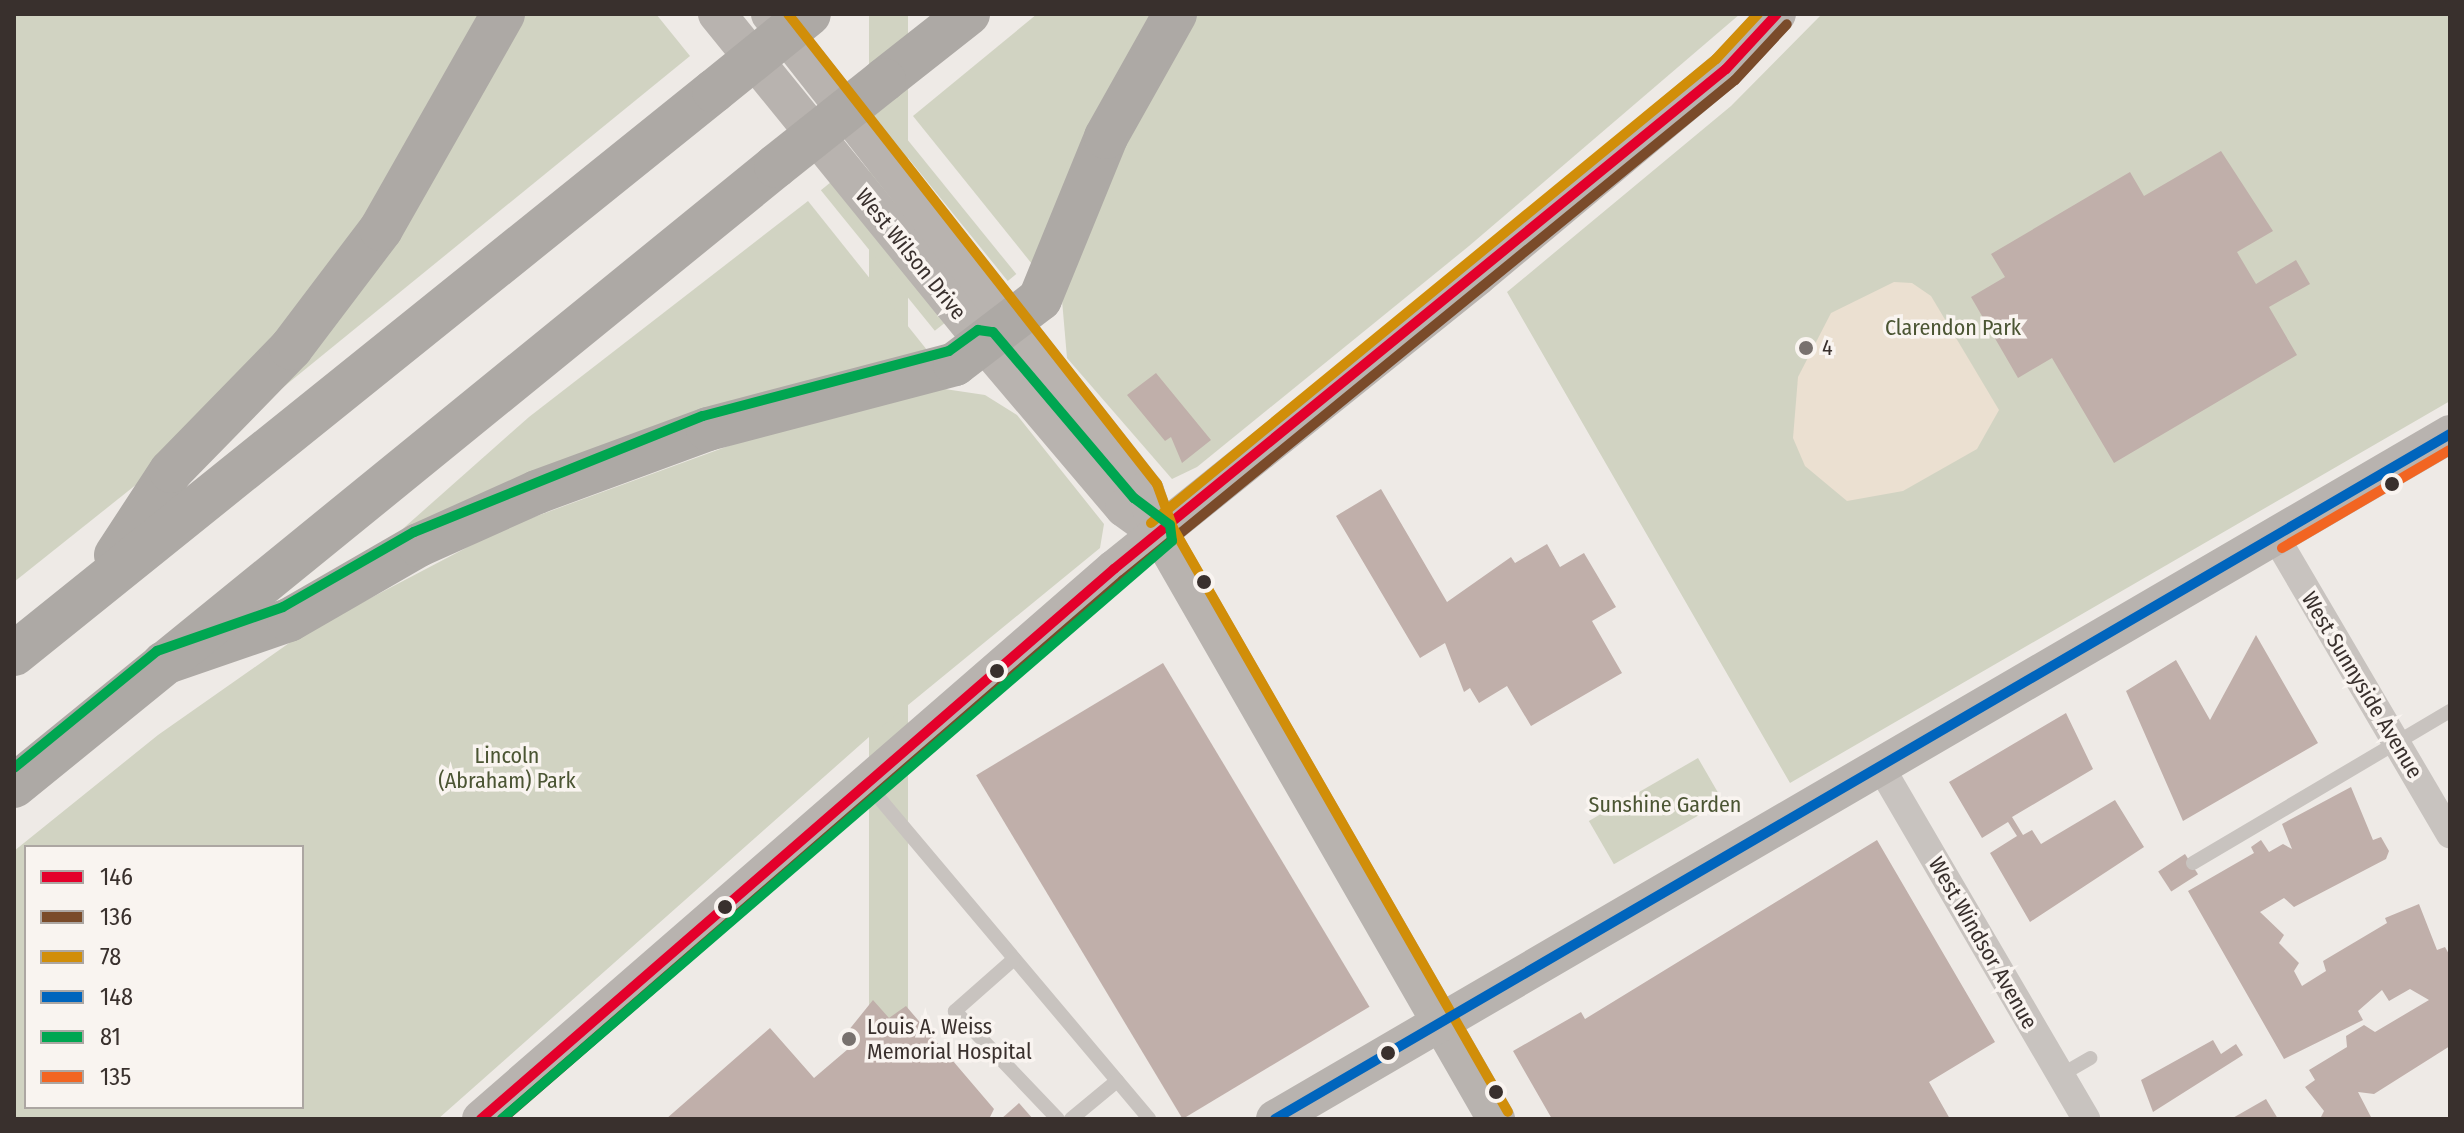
<!DOCTYPE html>
<style>
body{margin:0}
#map{position:relative;width:2464px;height:1133px;overflow:hidden;background:#eeeae6;font-family:"Fira Sans Condensed",sans-serif}
div>[style]{position:absolute}
.green>*{inset:0;background:#d1d3c2;transform-origin:0 0}
.sand>*{inset:0;background:#ebe0d1}
.building>*{inset:0;background:#c0afaa;transform-origin:0 0}
.lane>*{height:14px;margin:-7px;padding:0 7px;transform-origin:7px;border-radius:7px;background:#c8c3bf}
.street>*{height:28px;margin:-14px;padding:0 14px;transform-origin:14px;border-radius:14px;background:#c8c3bf}
.secondary>*{height:38px;margin:-19px;padding:0 19px;transform-origin:19px;border-radius:19px;background:#b8b3af}
.highway>*{height:44px;margin:-22px;padding:0 22px;transform-origin:22px;border-radius:22px;background:#ada9a5}
.highway-bridge>*{height:44px;margin:-22px;padding:0 22px;transform-origin:22px;border-radius:22px;background:#ada9a5}
.bus-1>*{height:10px;margin:-5px;padding:0 5px;transform-origin:5px;border-radius:5px;background:#e4002b}
.bus-2>*{height:10px;margin:-5px;padding:0 5px;transform-origin:5px;border-radius:5px;background:#7a4b2a}
.bus-3>*{height:10px;margin:-5px;padding:0 5px;transform-origin:5px;border-radius:5px;background:#d18e09}
.bus-4>*{height:10px;margin:-5px;padding:0 5px;transform-origin:5px;border-radius:5px;background:#0065bd}
.bus-5>*{height:10px;margin:-5px;padding:0 5px;transform-origin:5px;border-radius:5px;background:#00a651}
.bus-6>*{height:10px;margin:-5px;padding:0 5px;transform-origin:5px;border-radius:5px;background:#f26522}
.dots>*{width:22px;height:22px;translate:-50% -50%;box-sizing:border-box;border:4px solid #f9f4f0;border-radius:50%}
span{translate:-50% -50%;white-space:nowrap;text-align:center;line-height:1.15;-webkit-text-stroke:7px #f9f4f0;paint-order:stroke}
.street-label{font-size:22px;color:#39302d}
.park-label{font-size:22px;color:#4b5533}
.poi-label{font-size:22px;color:#39302d}
.left{translate:0 -50%;text-align:left}
.frame{position:absolute;inset:0;border:16px solid #39302d;pointer-events:none}
.legend{position:absolute;left:24px;top:845px;width:280px;height:264px;box-sizing:border-box;background:#f9f4f0;border:2px solid #aca6a2;margin:0;padding:10px 14px;list-style:none;font-size:24px;color:#39302d}
.legend li{display:flex;align-items:center;gap:16px;height:40px}
.legend b{width:40px;border:2px solid #aca6a2}
</style>
<div id="map">
<div class="green">
<i style="clip-path:polygon(14px 14px,483px 14px,429px 121px,306px 302px,142px 480px,14px 582px)"></i>
<i style="clip-path:polygon(520px 14px,656px 14px,690px 56px,281px 389px)"></i>
<i style="left:869px;top:14px;width:39px;height:1096px"></i>
<i style="clip-path:polygon(1037px 14px,1157px 14px,1032px 264px,913px 116px)"></i>
<i style="clip-path:polygon(1196px 14px,1740px 14px,1469px 246px,1197px 467px,1172px 479px,1067px 358px,1062px 300px,1122px 149px)"></i>
<i style="clip-path:polygon(1822px 14px,2450px 14px,2450px 401px,1790px 783px,1507px 292px,1731px 106px)"></i>
<i style="left:898px;top:128px;width:188px;height:11px;rotate:51deg"></i>
<i style="left:831px;top:182px;width:181px;height:13px;rotate:51deg"></i>
<i style="clip-path:polygon(808px 201px,927px 350px,389px 541px,529px 417px)"></i>
<i style="clip-path:polygon(evenodd,938px 388px,985px 395px,1017px 415px,1104px 524px,1100px 548px,869px 737px,438px 1119px,14px 1119px,14px 851px,158px 735px,302px 634px,504px 528px,794px 422px,938px 388px,26px 847px,302px 847px,302px 1107px,26px 1107px,26px 847px)"></i>
<i style="left:1698px;top:758px;width:50px;height:126px;rotate:60deg"></i>
</div>
<div class="sand">
<i style="clip-path:polygon(1894px 282px,1912px 283px,1931px 296px,1999px 410px,1977px 449px,1903px 491px,1847px 501px,1805px 466px,1793px 438px,1798px 377px,1831px 313px)"></i>
</div>
<div class="building">
<i style="clip-path:polygon(2221px 151px,2273px 231px,2237px 252px,2256px 284px,2296px 260px,2310px 284px,2269px 307px,2297px 355px,2114px 463px,2052px 358px,2018px 378px,1971px 297px,2005px 277px,1991px 254px,2130px 172px,2144px 196px)"></i>
<i style="clip-path:polygon(1156px 373px,1211px 440px,1182px 463px,1171px 437px,1165px 441px,1127px 395px)"></i>
<i style="clip-path:polygon(1381px 489px,1447px 602px,1511px 557px,1515px 563px,1547px 544px,1560px 567px,1584px 553px,1616px 607px,1592px 621px,1622px 673px,1531px 726px,1507px 686px,1479px 703px,1470px 688px,1464px 692px,1445px 643px,1420px 658px,1336px 516px)"></i>
<i style="clip-path:polygon(2256px 635px,2318px 743px,2183px 821px,2126px 691px,2176px 660px,2210px 720px)"></i>
<i style="left:1163px;top:663px;width:401px;height:218px;rotate:59deg"></i>
<i style="clip-path:polygon(2066px 713px,2093px 769px,2012px 817px,2023px 835px,2032px 830px,2041px 844px,2115px 800px,2144px 847px,2030px 922px,1990px 853px,2017px 836px,2008px 822px,1982px 838px,1949px 782px)"></i>
<i style="clip-path:polygon(2351px 787px,2373px 840px,2381px 837px,2389px 851px,2386px 859px,2294px 907px,2284px 898px,2260px 912px,2284px 935px,2279px 943px,2299px 963px,2294px 971px,2302px 986px,2326px 971px,2323px 961px,2387px 923px,2385px 918px,2419px 904px,2437px 950px,2445px 947px,2450px 956px,2450px 1046px,2374px 1094px,2358px 1092px,2372px 1119px,2320px 1119px,2324px 1111px,2305px 1087px,2315px 1080px,2309px 1070px,2347px 1047px,2346px 1036px,2364px 1025px,2375px 1032px,2429px 1000px,2410px 989px,2389px 1001px,2382px 990px,2358px 1011px,2363px 1020px,2284px 1059px,2188px 891px,2254px 853px,2251px 847px,2261px 840px,2269px 852px,2283px 844px,2292px 849px,2282px 824px)"></i>
<i style="clip-path:polygon(1877px 840px,1995px 1042px,1929px 1082px,1950px 1119px,1552px 1119px,1513px 1051px,1581px 1012px,1585px 1019px)"></i>
<i style="left:2185px;top:854px;width:24px;height:32px;rotate:57deg"></i>
<i style="clip-path:polygon(873px 1000px,889px 1018px,906px 1006px,994px 1109px,989px 1119px,666px 1119px,770px 1028px,814px 1078px,848px 1049px,840px 1041px)"></i>
<i style="clip-path:polygon(2213px 1040px,2221px 1054px,2236px 1044px,2243px 1055px,2153px 1112px,2141px 1080px)"></i>
<i style="clip-path:polygon(2266px 1099px,2278px 1119px,2231px 1119px)"></i>
<i style="clip-path:polygon(1019px 1103px,1033px 1119px,1001px 1119px)"></i>
</div>
<div class="lane">
<i style="left:869px;top:786px;width:435px;rotate:49.9deg"></i>
<i style="left:2193px;top:863px;width:299px;rotate:-30.6deg"></i>
<i style="left:1014px;top:959px;width:79px;rotate:138.6deg"></i>
<i style="left:955px;top:1011px;width:149px;rotate:46.4deg"></i>
<i style="left:2061px;top:1075px;width:34px;rotate:-30deg"></i>
<i style="left:1071px;top:1119px;width:60px;rotate:-39.6deg"></i>
</div>
<div class="street">
<i style="left:2275px;top:536px;width:346px;rotate:59.6deg"></i>
<i style="left:1880px;top:766px;width:409px;rotate:59.7deg"></i>
</div>
<div class="secondary">
<i style="left:717px;top:14px;width:424px;rotate:50.9deg"></i>
<i style="left:984px;top:343px;width:216px;rotate:49.7deg"></i>
<i style="left:1124px;top:508px;width:44px;rotate:35.8deg"></i>
<i style="left:770px;top:14px;width:607px;rotate:51.83deg"></i>
<i style="left:1145px;top:491px;width:46px;rotate:70.8deg"></i>
<i style="left:1160px;top:534px;width:675px;rotate:60.13deg"></i>
<i style="left:481px;top:1119px;width:839px;rotate:-40.99deg"></i>
<i style="left:1114px;top:569px;width:466px;rotate:-38.8deg"></i>
<i style="left:1477px;top:277px;width:324px;rotate:-39.9deg"></i>
<i style="left:1726px;top:69px;width:75px;rotate:-47.2deg"></i>
<i style="left:1275px;top:1119px;width:1360px;rotate:-30.24deg"></i>
</div>
<div class="highway">
<i style="left:884px;top:80px;width:107px;rotate:-38.2deg"></i>
<i style="left:116px;top:555px;width:100px;rotate:-56.8deg"></i>
<i style="left:171px;top:471px;width:172px;rotate:-45.7deg"></i>
<i style="left:291px;top:348px;width:149px;rotate:-52.9deg"></i>
<i style="left:381px;top:229px;width:247px;rotate:-60.4deg"></i>
<i style="left:14px;top:654px;width:898px;rotate:-38.81deg"></i>
<i style="left:164px;top:663px;width:132px;rotate:-19deg"></i>
<i style="left:289px;top:620px;width:150px;rotate:-30deg"></i>
<i style="left:419px;top:545px;width:129px;rotate:-24.2deg"></i>
<i style="left:537px;top:492px;width:182px;rotate:-20.2deg"></i>
<i style="left:708px;top:429px;width:255px;rotate:-14.7deg"></i>
<i style="left:955px;top:364px;width:107px;rotate:-37.4deg"></i>
<i style="left:1040px;top:299px;width:175px;rotate:-67.8deg"></i>
<i style="left:1106px;top:137px;width:141px;rotate:-60.7deg"></i>
<i style="left:14px;top:786px;width:982px;rotate:-39.13deg"></i>
</div>
<div class="highway-bridge">
<i style="left:714px;top:91px;width:122px;rotate:-39deg"></i>
<i style="left:776px;top:166px;width:138px;rotate:-38.5deg"></i>
</div>
<div class="bus-1">
<i style="left:481px;top:1119px;width:839px;rotate:-40.99deg"></i>
<i style="left:1114px;top:569px;width:790px;rotate:-39.25deg"></i>
<i style="left:1726px;top:69px;width:75px;rotate:-47.2deg"></i>
</div>
<div class="bus-2">
<i style="left:502px;top:1119px;width:822px;rotate:-40.96deg"></i>
<i style="left:1123px;top:580px;width:790px;rotate:-39.25deg"></i>
<i style="left:1735px;top:80px;width:76px;rotate:-47.1deg"></i>
</div>
<div class="bus-3">
<i style="left:788px;top:14px;width:598px;rotate:51.86deg"></i>
<i style="left:1157px;top:484px;width:47px;rotate:70deg"></i>
<i style="left:1173px;top:528px;width:673px;rotate:60.16deg"></i>
<i style="left:1151px;top:523px;width:731px;rotate:-39.39deg"></i>
<i style="left:1716px;top:59px;width:62px;rotate:-47deg"></i>
</div>
<div class="bus-4">
<i style="left:1275px;top:1119px;width:1360px;rotate:-30.24deg"></i>
</div>
<div class="bus-5">
<i style="left:14px;top:768px;width:185px;rotate:-39.3deg"></i>
<i style="left:157px;top:651px;width:133px;rotate:-19.2deg"></i>
<i style="left:283px;top:607px;width:151px;rotate:-29.8deg"></i>
<i style="left:414px;top:532px;width:311px;rotate:-21.9deg"></i>
<i style="left:703px;top:416px;width:254px;rotate:-14.8deg"></i>
<i style="left:949px;top:351px;width:36px;rotate:-36deg"></i>
<i style="left:978px;top:330px;width:15px;rotate:8deg"></i>
<i style="left:993px;top:332px;width:218px;rotate:49.7deg"></i>
<i style="left:1134px;top:498px;width:45px;rotate:36.9deg"></i>
<i style="left:1170px;top:525px;width:16px;rotate:83deg"></i>
<i style="left:1172px;top:541px;width:885px;rotate:139.22deg"></i>
</div>
<div class="bus-6">
<i style="left:2282px;top:548px;width:194px;rotate:-30.3deg"></i>
</div>
<div class="dots">
<i style="left:1806px;top:348px;background:#78716e"></i>
<i style="left:2392px;top:484px;background:#39302d"></i>
<i style="left:1204px;top:582px;background:#39302d"></i>
<i style="left:997px;top:671px;background:#39302d"></i>
<i style="left:725px;top:907px;background:#39302d"></i>
<i style="left:849px;top:1039px;background:#78716e"></i>
<i style="left:1388px;top:1053px;background:#39302d"></i>
<i style="left:1496px;top:1092px;background:#39302d"></i>
</div>
<div class="street-label">
<span style="left:911px;top:254px;rotate:51deg">West Wilson Drive</span>
<span style="left:2362px;top:685px;rotate:59deg">West Sunnyside Avenue</span>
<span style="left:1983px;top:943px;rotate:60deg">West Windsor Avenue</span>
</div>
<div class="park-label">
<span style="left:1953px;top:328px">Clarendon Park</span>
<span style="left:507px;top:768px">Lincoln<br>(Abraham) Park</span>
<span style="left:1665px;top:805px">Sunshine Garden</span>
</div>
<div class="poi-label">
<span class="left" style="left:1822px;top:348px">4</span>
<span class="left" style="left:867px;top:1039px">Louis A. Weiss<br>Memorial Hospital</span>
</div>
<div class="frame"></div>
<ul class="legend">
<li><b style="height:10px;background:#e4002b"></b>146</li>
<li><b style="height:10px;background:#7a4b2a"></b>136</li>
<li><b style="height:10px;background:#d18e09"></b>78</li>
<li><b style="height:10px;background:#0065bd"></b>148</li>
<li><b style="height:10px;background:#00a651"></b>81</li>
<li><b style="height:10px;background:#f26522"></b>135</li>
</ul>
</div>
